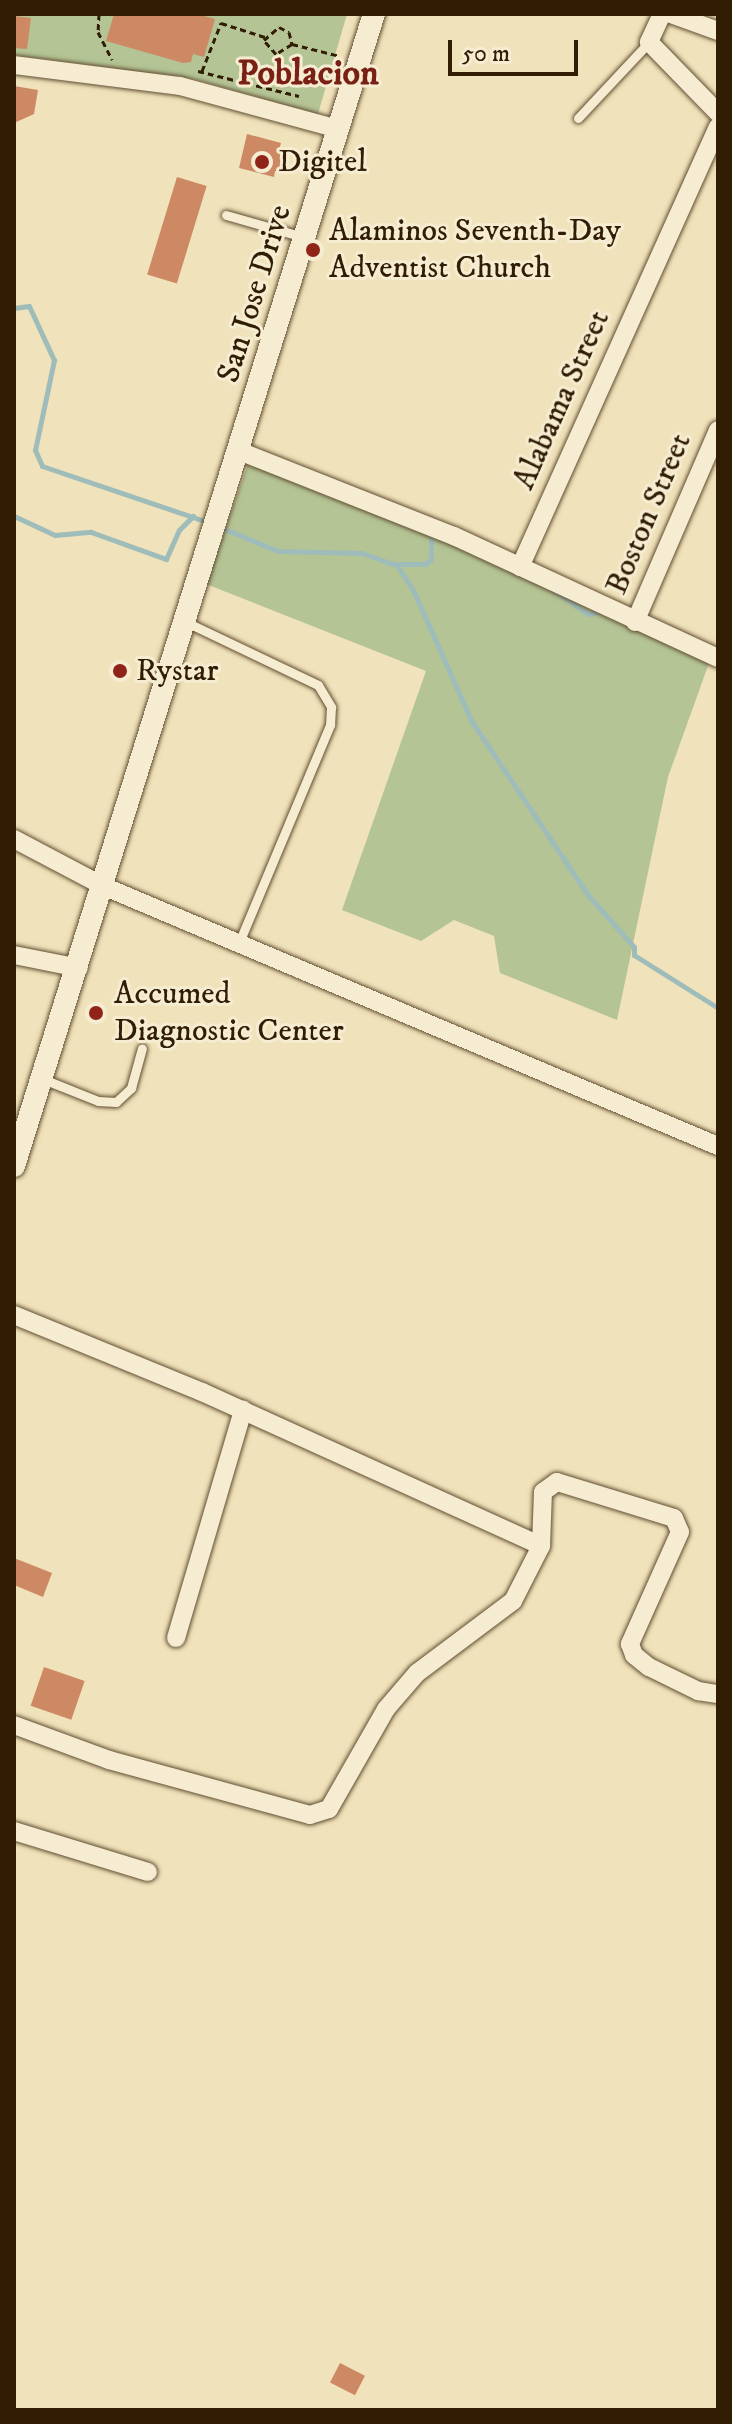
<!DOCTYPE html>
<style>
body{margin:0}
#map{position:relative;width:732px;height:2424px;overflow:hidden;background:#f0e2ba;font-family:"IM FELL DW Pica",serif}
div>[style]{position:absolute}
.green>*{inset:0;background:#b4c495}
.stream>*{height:5px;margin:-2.5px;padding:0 2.5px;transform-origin:2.5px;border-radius:2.5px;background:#9ebcb9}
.building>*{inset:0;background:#cd8963;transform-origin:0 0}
.path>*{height:3px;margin-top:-1.5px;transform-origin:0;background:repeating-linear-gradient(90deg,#311d03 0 6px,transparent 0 10px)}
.roads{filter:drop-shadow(0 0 2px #614e31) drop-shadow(0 0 2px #614e31)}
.service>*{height:9px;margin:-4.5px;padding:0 4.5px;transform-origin:4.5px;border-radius:4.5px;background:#f5ecd2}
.minor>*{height:18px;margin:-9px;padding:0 9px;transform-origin:9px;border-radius:9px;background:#f5ecd2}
.tertiary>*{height:22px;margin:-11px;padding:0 11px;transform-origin:11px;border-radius:11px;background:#f5ecd2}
.dots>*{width:22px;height:22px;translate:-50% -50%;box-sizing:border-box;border:4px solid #f5ecd2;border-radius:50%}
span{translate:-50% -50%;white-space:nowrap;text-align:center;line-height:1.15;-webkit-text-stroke:6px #f5ecd2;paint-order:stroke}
.poi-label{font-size:32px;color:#311d03}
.left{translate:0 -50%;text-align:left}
.street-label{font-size:32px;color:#311d03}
.quarter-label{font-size:36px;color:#7a1f14;font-weight:700}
.frame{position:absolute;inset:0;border:16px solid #311d03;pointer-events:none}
.scale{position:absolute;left:448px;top:40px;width:130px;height:36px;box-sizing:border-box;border:4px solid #311d03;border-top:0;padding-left:10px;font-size:24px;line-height:28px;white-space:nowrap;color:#311d03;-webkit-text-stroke:6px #f5ecd2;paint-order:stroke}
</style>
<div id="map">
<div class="green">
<i style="clip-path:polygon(14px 14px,347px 14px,318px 114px,194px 79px,14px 55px)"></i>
<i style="clip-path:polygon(252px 453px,713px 652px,668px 777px,617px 1020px,500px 973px,494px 936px,454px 920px,421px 941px,342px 910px,426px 671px,206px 584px)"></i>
</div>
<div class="stream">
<i style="left:14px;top:308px;width:15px;rotate:-8deg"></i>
<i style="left:29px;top:306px;width:60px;rotate:65.2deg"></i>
<i style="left:54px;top:360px;width:92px;rotate:101.9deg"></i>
<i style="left:35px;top:450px;width:17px;rotate:66deg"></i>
<i style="left:42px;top:466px;width:177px;rotate:18.7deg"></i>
<i style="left:14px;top:516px;width:45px;rotate:24.9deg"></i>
<i style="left:55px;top:535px;width:36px;rotate:-5deg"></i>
<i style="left:91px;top:532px;width:80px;rotate:19.8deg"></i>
<i style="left:166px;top:559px;width:32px;rotate:-66deg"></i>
<i style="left:179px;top:530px;width:20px;rotate:-45deg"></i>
<i style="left:219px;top:527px;width:64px;rotate:22.1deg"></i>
<i style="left:278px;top:551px;width:84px;rotate:1.4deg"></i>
<i style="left:362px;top:553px;width:32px;rotate:20deg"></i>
<i style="left:392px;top:564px;width:33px"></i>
<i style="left:425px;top:564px;width:8px;rotate:-40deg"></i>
<i style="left:431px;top:559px;width:25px;rotate:-90deg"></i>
<i style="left:396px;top:564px;width:33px;rotate:57deg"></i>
<i style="left:414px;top:592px;width:142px;rotate:66deg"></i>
<i style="left:472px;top:722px;width:207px;rotate:56.2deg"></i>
<i style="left:587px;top:894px;width:71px;rotate:48.4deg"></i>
<i style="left:634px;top:947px;width:8px;rotate:90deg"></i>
<i style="left:634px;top:955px;width:99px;rotate:32.2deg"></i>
<i style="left:551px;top:589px;width:45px;rotate:34deg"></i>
<i style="left:588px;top:614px;width:16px;rotate:-11deg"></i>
</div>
<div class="building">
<i style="clip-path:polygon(114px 14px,197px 14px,215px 19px,204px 57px,193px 54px,191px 62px,183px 63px,106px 41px)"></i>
<i style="clip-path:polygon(14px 16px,31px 18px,27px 49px,14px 48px)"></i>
<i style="clip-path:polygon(14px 86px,38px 90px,34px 114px,14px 123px)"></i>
<i style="clip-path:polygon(247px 134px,281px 143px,278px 153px,286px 155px,282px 172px,275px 171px,274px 177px,239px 168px)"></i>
<i style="left:177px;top:177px;width:31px;height:102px;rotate:17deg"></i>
<i style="clip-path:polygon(14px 1558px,52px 1573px,43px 1597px,14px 1585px)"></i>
<i style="left:44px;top:1667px;width:43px;height:41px;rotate:19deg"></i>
<i style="left:340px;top:2363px;width:28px;height:22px;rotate:27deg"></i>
</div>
<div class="path">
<i style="left:99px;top:14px;width:18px;rotate:93deg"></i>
<i style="left:98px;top:32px;width:31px;rotate:63deg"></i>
<i style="left:292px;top:44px;width:19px;rotate:148deg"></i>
<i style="left:276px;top:54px;width:18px;rotate:-131deg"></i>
<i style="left:264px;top:40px;width:20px;rotate:-41deg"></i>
<i style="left:279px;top:27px;width:11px;rotate:27deg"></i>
<i style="left:289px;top:32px;width:12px;rotate:76deg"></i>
<i style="left:292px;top:44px;width:49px;rotate:14deg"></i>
<i style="left:198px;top:71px;width:104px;rotate:13.9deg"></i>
<i style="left:202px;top:71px;width:52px;rotate:-68.4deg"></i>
<i style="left:221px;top:23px;width:46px;rotate:17.7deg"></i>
</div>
<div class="roads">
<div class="service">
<i style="left:578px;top:118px;width:104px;rotate:-46.9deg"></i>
<i style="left:226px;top:215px;width:80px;rotate:15.9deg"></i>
<i style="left:186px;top:622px;width:146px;rotate:25.5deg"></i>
<i style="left:318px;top:685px;width:26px;rotate:59deg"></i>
<i style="left:331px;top:707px;width:18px;rotate:93deg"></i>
<i style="left:330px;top:725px;width:238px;rotate:112.7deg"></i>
<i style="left:43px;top:1079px;width:59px;rotate:21.8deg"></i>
<i style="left:98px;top:1101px;width:18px;rotate:3deg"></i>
<i style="left:116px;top:1102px;width:21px;rotate:-43deg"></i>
<i style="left:131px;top:1088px;width:41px;rotate:-74.6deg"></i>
</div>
<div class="minor">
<i style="left:662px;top:14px;width:31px;rotate:115deg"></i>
<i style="left:649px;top:42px;width:99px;rotate:45.8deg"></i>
<i style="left:671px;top:14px;width:50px;rotate:19.9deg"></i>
<i style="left:14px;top:65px;width:167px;rotate:7.2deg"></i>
<i style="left:180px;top:86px;width:164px;rotate:15.2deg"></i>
<i style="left:239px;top:451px;width:231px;rotate:21.6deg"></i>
<i style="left:454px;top:536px;width:291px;rotate:24.8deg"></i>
<i style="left:520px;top:567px;width:482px;rotate:-65.8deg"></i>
<i style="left:635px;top:622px;width:209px;rotate:-66.6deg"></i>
<i style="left:14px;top:839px;width:101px;rotate:27.8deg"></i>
<i style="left:103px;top:886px;width:668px;rotate:22.92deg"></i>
<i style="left:14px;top:955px;width:66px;rotate:11.3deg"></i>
<i style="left:14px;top:1315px;width:203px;rotate:22.3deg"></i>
<i style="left:202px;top:1392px;width:372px;rotate:24.4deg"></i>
<i style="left:176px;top:1638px;width:238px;rotate:-73.6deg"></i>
<i style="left:14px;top:1725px;width:101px;rotate:20.2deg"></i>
<i style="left:109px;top:1760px;width:208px;rotate:15.3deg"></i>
<i style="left:310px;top:1815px;width:20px;rotate:-18deg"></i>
<i style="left:329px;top:1809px;width:115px;rotate:-60.3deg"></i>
<i style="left:386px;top:1709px;width:48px;rotate:-49.3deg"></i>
<i style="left:417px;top:1673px;width:120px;rotate:-36.9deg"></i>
<i style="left:513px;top:1601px;width:62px;rotate:-63deg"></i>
<i style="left:541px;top:1546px;width:54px;rotate:-87.9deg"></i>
<i style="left:543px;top:1492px;width:17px;rotate:-36deg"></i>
<i style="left:557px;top:1482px;width:122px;rotate:17.1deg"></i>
<i style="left:674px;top:1518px;width:15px;rotate:67deg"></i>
<i style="left:680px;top:1532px;width:123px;rotate:114.1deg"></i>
<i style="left:630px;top:1644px;width:12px;rotate:70deg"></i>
<i style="left:634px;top:1655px;width:19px;rotate:39deg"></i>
<i style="left:649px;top:1667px;width:55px;rotate:26.1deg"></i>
<i style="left:698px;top:1691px;width:20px;rotate:9deg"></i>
<i style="left:14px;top:1831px;width:140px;rotate:17deg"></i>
</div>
<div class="tertiary">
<i style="left:14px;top:1166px;width:1207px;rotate:-72.65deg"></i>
</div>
</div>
<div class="dots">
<i style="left:262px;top:162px;background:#8f2418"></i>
<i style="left:313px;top:250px;background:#8f2418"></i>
<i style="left:120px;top:671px;background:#8f2418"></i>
<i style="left:96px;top:1013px;background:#8f2418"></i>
</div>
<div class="poi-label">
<span class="left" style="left:278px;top:162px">Digitel</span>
<span class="left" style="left:329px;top:250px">Alaminos Seventh-Day<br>Adventist Church</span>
<span class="left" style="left:136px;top:671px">Rystar</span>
<span class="left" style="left:114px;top:1013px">Accumed<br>Diagnostic Center</span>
</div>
<div class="street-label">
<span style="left:255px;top:294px;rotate:-73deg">San Jose Drive</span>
<span style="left:562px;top:400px;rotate:-66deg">Alabama Street</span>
<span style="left:649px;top:514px;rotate:-67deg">Boston Street</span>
</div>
<div class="quarter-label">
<span style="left:308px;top:74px">Poblacion</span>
</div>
<div class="frame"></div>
<div class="scale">50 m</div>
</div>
